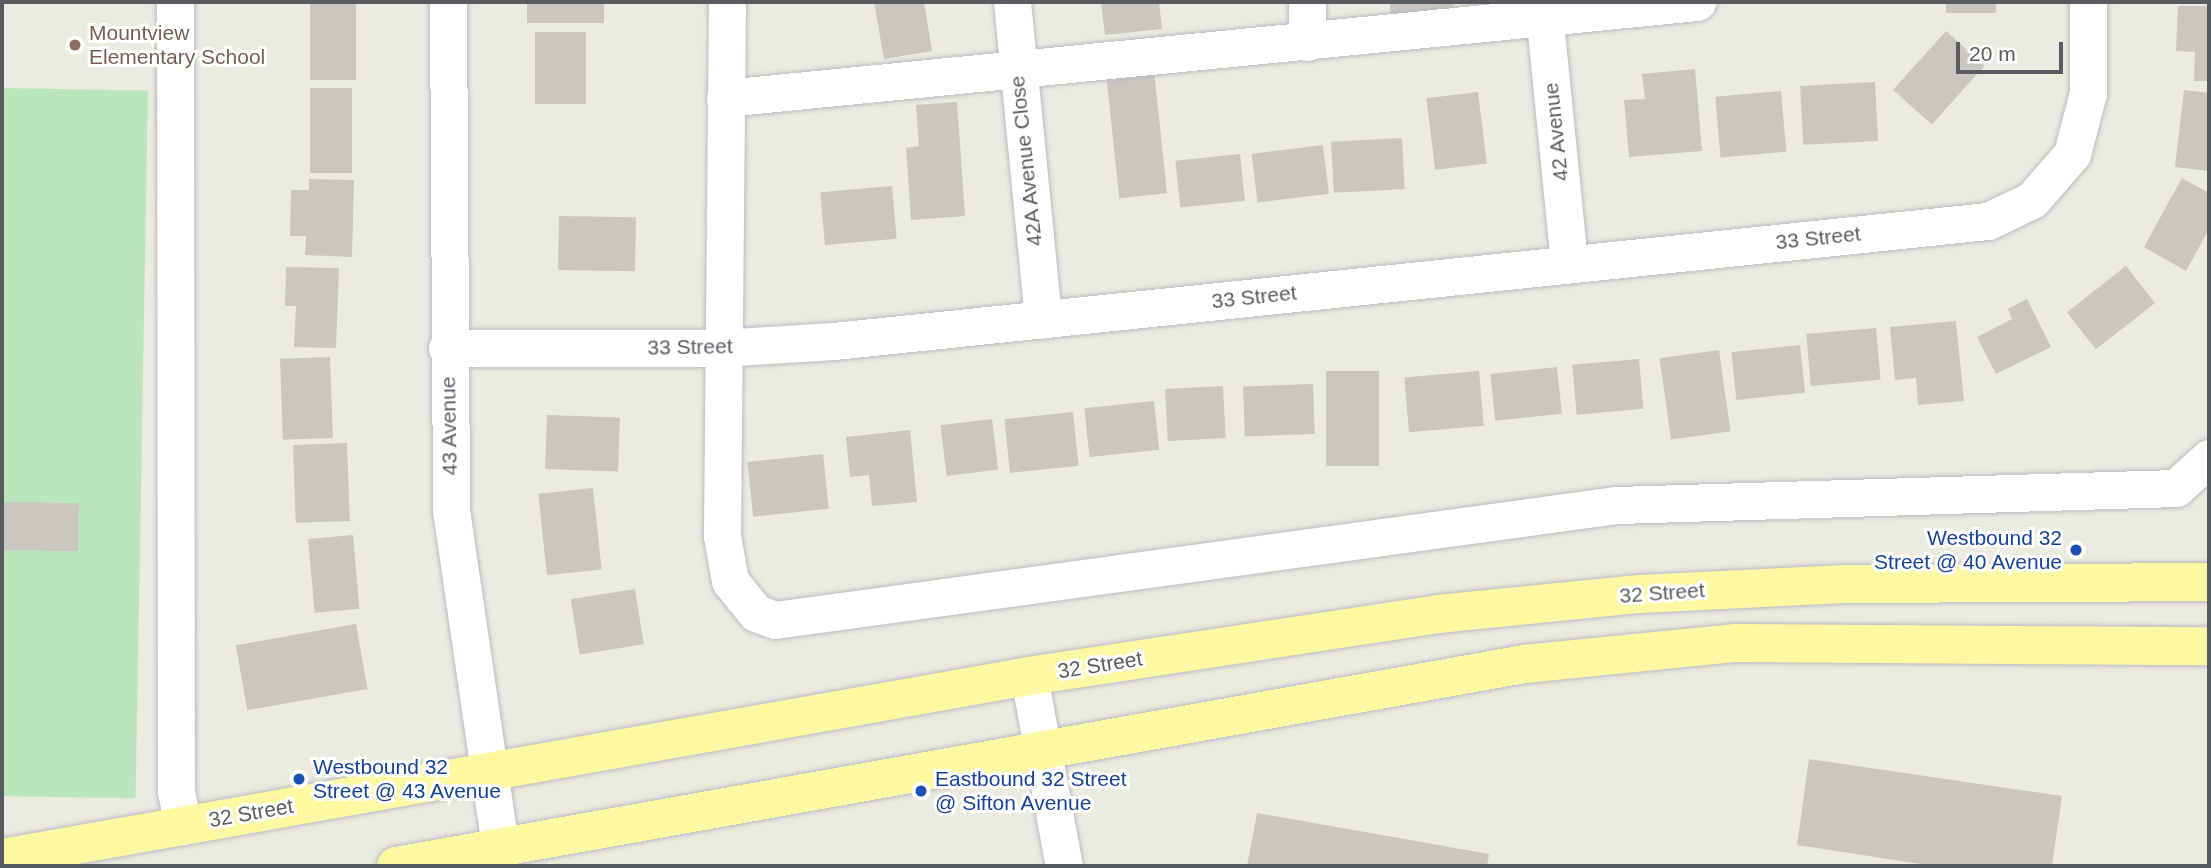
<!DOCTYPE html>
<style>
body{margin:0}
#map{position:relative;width:2211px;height:868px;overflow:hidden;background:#ecebdf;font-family:Helvetica,sans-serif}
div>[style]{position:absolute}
.green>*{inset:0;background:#bae6be;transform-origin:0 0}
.building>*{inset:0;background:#c9c7bf;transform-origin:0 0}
.roads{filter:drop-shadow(0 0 2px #babcc2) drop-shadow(0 0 2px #babcc2)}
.minor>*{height:37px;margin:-18.5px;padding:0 18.5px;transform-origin:18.5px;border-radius:18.5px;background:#fff}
.major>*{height:38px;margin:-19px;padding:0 19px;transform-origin:19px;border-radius:19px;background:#fff8a2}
.dots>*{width:19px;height:19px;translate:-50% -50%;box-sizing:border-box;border:4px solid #fff;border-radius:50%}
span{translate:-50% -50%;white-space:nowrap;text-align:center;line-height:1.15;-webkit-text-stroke:6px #fff;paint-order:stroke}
.education-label{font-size:21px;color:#785e54}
.left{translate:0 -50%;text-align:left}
.street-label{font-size:21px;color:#585c61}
.transit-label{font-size:21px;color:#164399}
.right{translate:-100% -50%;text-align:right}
.frame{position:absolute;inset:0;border:4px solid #585c61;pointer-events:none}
.scale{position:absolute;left:1956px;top:42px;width:107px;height:32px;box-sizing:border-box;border:4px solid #585c61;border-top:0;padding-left:9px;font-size:21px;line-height:24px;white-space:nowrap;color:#585c61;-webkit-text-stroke:5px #fff;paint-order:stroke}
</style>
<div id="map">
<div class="green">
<i style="left:2px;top:88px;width:146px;height:708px;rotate:1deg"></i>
</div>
<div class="building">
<i style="left:310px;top:2px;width:46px;height:78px"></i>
<i style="left:527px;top:2px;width:77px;height:21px"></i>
<i style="clip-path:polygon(874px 2px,924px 2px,932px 51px,884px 59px)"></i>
<i style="clip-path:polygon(1101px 2px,1159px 2px,1162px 29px,1105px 35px)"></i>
<i style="left:1390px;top:2px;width:64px;height:17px"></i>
<i style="left:1946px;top:2px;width:50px;height:11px"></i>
<i style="clip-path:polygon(2178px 6px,2209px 6px,2209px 81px,2194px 81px,2195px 52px,2176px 51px)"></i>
<i style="left:1946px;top:31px;width:52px;height:79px;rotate:42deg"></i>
<i style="left:535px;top:32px;width:51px;height:72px"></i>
<i style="clip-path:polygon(1695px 69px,1702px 151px,1629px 157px,1624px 100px,1645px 99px,1642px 74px)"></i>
<i style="left:1154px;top:70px;width:124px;height:48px;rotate:84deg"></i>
<i style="left:1875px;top:82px;width:59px;height:75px;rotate:87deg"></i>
<i style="left:310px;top:88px;width:42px;height:85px"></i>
<i style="clip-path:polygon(2184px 90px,2209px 93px,2209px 171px,2175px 167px)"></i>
<i style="left:1781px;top:91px;width:61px;height:66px;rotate:85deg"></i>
<i style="left:1478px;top:92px;width:72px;height:52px;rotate:83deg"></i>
<i style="clip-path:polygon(957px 102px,965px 216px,911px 220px,906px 148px,919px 146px,916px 105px)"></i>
<i style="left:1402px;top:138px;width:51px;height:71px;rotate:87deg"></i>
<i style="left:1323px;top:145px;width:49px;height:72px;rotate:83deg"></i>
<i style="left:1240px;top:154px;width:47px;height:65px;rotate:84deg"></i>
<i style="clip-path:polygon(2182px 178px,2209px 193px,2209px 229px,2186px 271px,2144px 247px)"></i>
<i style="clip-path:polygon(309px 179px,354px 180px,352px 257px,305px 255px,306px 236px,290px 236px,291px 190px,309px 190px)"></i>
<i style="left:892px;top:186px;width:53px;height:72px;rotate:85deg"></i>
<i style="left:559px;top:216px;width:77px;height:54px;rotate:1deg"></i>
<i style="left:2126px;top:266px;width:47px;height:75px;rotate:52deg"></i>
<i style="clip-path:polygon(286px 267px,339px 268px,336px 348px,294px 347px,296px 306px,285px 306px)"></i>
<i style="clip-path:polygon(2027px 299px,2051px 347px,1996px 374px,1977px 337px,2012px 319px,2008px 309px)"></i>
<i style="clip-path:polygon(1956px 321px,1964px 401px,1918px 405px,1916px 378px,1895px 380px,1890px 327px)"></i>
<i style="left:1876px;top:328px;width:52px;height:70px;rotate:85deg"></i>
<i style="left:1800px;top:345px;width:48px;height:69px;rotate:84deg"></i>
<i style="left:1719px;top:350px;width:82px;height:60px;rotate:82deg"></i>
<i style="left:330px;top:357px;width:81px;height:50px;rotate:88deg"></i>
<i style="left:1639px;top:359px;width:50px;height:67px;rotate:85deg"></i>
<i style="left:1557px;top:367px;width:47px;height:67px;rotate:84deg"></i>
<i style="left:1326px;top:371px;width:53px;height:95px"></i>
<i style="left:1479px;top:371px;width:55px;height:75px;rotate:85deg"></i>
<i style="left:1313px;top:384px;width:50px;height:70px;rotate:88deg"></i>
<i style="left:1223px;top:386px;width:52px;height:58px;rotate:87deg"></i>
<i style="left:1154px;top:401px;width:49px;height:70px;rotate:84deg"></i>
<i style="left:1073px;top:412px;width:54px;height:69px;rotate:84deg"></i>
<i style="left:547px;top:415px;width:73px;height:54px;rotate:2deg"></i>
<i style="left:992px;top:419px;width:51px;height:52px;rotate:83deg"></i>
<i style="clip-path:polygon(910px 430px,917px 502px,872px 506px,869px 475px,850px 477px,846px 437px)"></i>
<i style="left:347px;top:443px;width:78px;height:54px;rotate:88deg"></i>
<i style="left:823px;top:454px;width:55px;height:76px;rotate:84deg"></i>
<i style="left:593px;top:488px;width:82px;height:55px;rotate:84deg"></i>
<i style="left:2px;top:502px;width:77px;height:48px;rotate:1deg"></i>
<i style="left:353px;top:535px;width:74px;height:45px;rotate:85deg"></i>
<i style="left:635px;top:589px;width:56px;height:65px;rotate:81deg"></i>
<i style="left:356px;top:624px;width:66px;height:122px;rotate:80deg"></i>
<i style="clip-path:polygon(1809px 759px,2062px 796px,2052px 866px,1934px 866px,1797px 845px)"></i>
<i style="clip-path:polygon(1257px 813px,1489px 854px,1487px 866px,1247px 866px)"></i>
</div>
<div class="roads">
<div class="minor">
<i style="left:175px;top:2px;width:789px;rotate:89.93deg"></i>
<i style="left:176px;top:791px;width:36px;rotate:79deg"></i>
<i style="left:448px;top:2px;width:508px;rotate:89.66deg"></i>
<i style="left:451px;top:510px;width:340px;rotate:81.7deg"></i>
<i style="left:727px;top:2px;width:534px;rotate:90.54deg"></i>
<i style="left:722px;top:536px;width:46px;rotate:79.9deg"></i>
<i style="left:730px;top:581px;width:41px;rotate:50.9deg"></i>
<i style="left:756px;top:613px;width:20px;rotate:20deg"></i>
<i style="left:775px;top:620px;width:850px;rotate:-7.78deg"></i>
<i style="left:1617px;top:505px;width:559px;rotate:-1.74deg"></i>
<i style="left:2176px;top:488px;width:45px;rotate:-42.3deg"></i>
<i style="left:1012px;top:2px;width:319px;rotate:84.4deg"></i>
<i style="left:1307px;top:2px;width:40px;rotate:90deg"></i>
<i style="left:1543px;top:2px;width:262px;rotate:84.3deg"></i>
<i style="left:725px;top:98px;width:977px;rotate:-5.64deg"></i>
<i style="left:447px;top:348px;width:272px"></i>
<i style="left:719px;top:348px;width:115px;rotate:-3.5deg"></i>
<i style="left:834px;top:341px;width:1160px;rotate:-5.94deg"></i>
<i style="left:1988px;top:221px;width:49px;rotate:-25.5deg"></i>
<i style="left:2032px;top:200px;width:61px;rotate:-49deg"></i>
<i style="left:2072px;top:154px;width:63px;rotate:-75.3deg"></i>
<i style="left:2088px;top:93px;width:91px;rotate:-90deg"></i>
<i style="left:1029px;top:676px;width:193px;rotate:79.6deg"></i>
</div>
<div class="major">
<i style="left:2px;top:858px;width:1043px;rotate:-10.05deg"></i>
<i style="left:1029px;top:676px;width:414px;rotate:-8.6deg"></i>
<i style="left:1438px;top:614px;width:203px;rotate:-5.7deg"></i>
<i style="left:1640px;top:594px;width:205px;rotate:-2.8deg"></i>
<i style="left:1845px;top:584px;width:364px;rotate:-0.3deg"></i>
<i style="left:396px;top:866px;width:1146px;rotate:-10.15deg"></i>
<i style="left:1524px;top:664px;width:213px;rotate:-5.7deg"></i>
<i style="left:1736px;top:643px;width:473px;rotate:0.4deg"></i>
</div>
</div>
<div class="dots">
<i style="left:75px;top:45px;background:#8d6e63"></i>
<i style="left:2076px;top:550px;background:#1a4fb4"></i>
<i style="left:299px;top:779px;background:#1a4fb4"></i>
<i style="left:921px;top:791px;background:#1a4fb4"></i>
</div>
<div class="education-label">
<span class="left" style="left:89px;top:45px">Mountview<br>Elementary School</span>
</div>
<div class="street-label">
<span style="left:1556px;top:132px;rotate:-96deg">42 Avenue</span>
<span style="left:1026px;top:161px;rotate:-96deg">42A Avenue Close</span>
<span style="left:1818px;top:238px;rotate:-6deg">33 Street</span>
<span style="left:1254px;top:297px;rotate:-6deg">33 Street</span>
<span style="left:690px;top:347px;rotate:-1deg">33 Street</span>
<span style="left:449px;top:426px;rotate:-91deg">43 Avenue</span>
<span style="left:1662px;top:593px;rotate:-4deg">32 Street</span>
<span style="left:1100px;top:665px;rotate:-9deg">32 Street</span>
<span style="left:251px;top:813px;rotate:-10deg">32 Street</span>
</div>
<div class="transit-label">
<span class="right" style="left:2062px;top:550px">Westbound 32<br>Street @ 40 Avenue</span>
<span class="left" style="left:313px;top:779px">Westbound 32<br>Street @ 43 Avenue</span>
<span class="left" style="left:935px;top:791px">Eastbound 32 Street<br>@ Sifton Avenue</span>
</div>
<div class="frame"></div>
<div class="scale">20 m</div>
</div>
